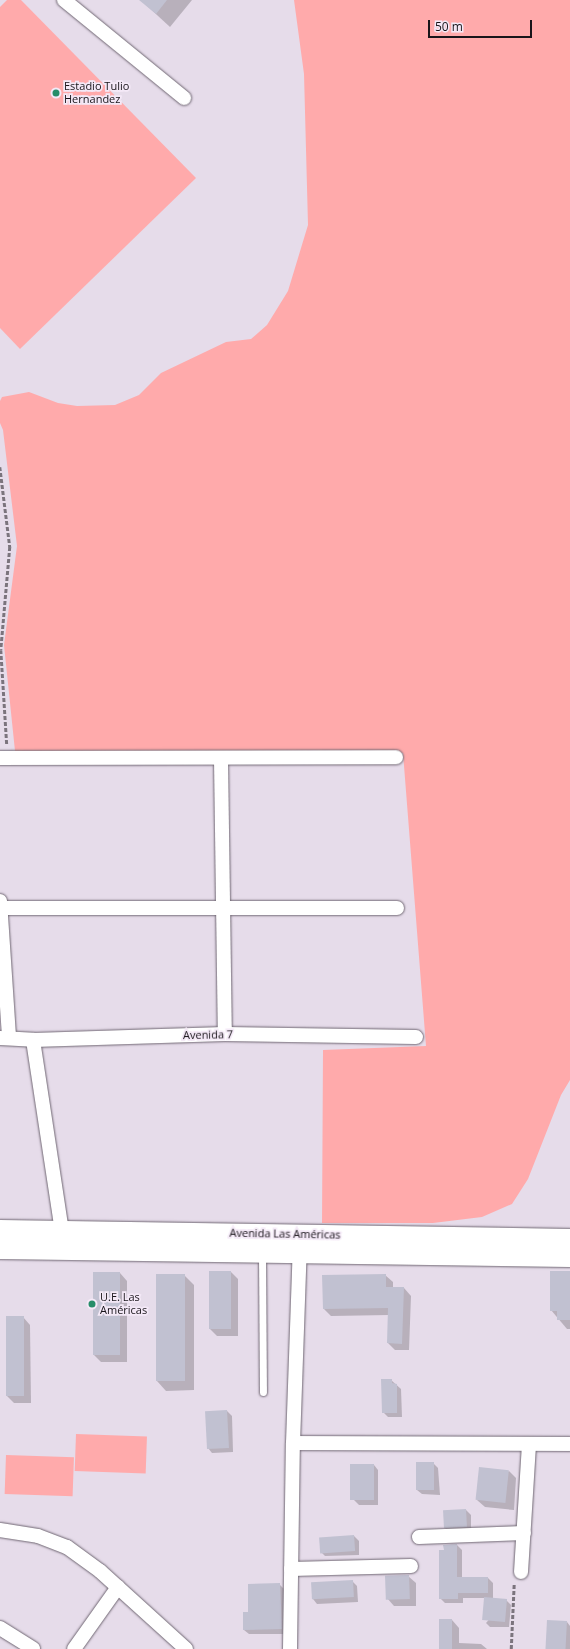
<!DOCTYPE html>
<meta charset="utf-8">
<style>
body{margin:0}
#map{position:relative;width:570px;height:1649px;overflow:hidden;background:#e6dcea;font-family:"Open Sans",sans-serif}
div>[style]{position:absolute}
.green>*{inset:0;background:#ffaaab;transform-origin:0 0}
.shadow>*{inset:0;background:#0003}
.building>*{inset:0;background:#c1c1d1;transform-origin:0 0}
.path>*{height:2.5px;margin-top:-1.25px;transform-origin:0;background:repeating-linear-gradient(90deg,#7b747d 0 4px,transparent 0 6px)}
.roads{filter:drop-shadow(0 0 1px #706773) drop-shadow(0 0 1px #706773)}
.lane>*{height:7px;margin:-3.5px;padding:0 3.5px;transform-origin:3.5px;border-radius:3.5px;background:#fff}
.street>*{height:14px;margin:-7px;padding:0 7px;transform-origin:7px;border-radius:7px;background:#fff}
.secondary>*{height:20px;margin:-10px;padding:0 10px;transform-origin:10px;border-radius:10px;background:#fff}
.dots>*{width:11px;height:11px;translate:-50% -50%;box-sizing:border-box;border:2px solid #f4e9f7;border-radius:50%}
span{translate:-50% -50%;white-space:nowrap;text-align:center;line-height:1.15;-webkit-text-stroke:3.5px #f4e9f7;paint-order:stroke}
.poi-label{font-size:11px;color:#19151a}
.left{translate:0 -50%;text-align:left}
.street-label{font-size:11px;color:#19151a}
.scale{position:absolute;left:428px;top:20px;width:104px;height:18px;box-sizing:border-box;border:2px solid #19151a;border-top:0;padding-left:5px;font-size:12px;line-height:14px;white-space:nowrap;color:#19151a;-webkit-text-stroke:3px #f4e9f7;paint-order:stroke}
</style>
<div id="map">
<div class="green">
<i style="clip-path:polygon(7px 0,21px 0,196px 178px,20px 349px,0 328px,0 7px)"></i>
<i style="clip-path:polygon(294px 0,570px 0,570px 1080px,561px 1095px,528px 1179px,512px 1204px,482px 1217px,433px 1223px,322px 1223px,323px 1050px,426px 1046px,403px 753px,15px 751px,4px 645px,17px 546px,3px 430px,0 423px,0 401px,2px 397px,29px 392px,58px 403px,77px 406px,115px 405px,139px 395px,161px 373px,226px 342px,251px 339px,267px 325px,288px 291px,308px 225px,304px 74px)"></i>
<i style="left:76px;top:1434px;width:71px;height:37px;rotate:2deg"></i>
<i style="left:6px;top:1455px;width:68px;height:39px;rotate:2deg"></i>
</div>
<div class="shadow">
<i style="clip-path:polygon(147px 0,192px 0,170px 27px,145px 4px)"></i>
<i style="clip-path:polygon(231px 1272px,238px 1279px,238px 1336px,217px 1336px,210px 1329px)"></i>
<i style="clip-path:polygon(120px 1273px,127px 1281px,127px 1362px,101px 1362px,94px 1355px)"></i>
<i style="clip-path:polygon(570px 1273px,570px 1329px,567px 1329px,551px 1310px)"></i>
<i style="clip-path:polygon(184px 1275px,194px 1285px,194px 1390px,166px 1391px,157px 1381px)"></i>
<i style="clip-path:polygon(385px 1275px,393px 1282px,393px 1288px,404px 1288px,411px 1296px,409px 1350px,395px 1350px,388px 1343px,389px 1315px,331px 1316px,324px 1309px)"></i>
<i style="clip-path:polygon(23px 1317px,30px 1325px,31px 1403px,14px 1403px,7px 1396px)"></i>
<i style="clip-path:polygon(391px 1380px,401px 1389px,402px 1417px,388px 1417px,383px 1412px)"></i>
<i style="clip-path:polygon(227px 1411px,232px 1416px,233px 1452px,212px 1453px,208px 1448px)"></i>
<i style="clip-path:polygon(433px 1463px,438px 1468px,440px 1495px,422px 1494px,417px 1490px)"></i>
<i style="clip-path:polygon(374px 1465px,378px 1470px,378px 1505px,359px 1505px,354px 1500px)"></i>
<i style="clip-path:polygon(509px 1471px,516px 1478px,514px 1510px,485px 1507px,477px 1500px)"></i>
<i style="clip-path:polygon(466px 1510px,471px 1515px,471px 1531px,449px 1532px,444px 1527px)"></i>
<i style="clip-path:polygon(354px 1536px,359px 1541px,359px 1555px,325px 1556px,320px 1551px)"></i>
<i style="clip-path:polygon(457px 1545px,462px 1550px,462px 1578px,488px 1578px,493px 1583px,493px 1598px,463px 1598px,463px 1603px,445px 1603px,440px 1598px,445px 1551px)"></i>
<i style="clip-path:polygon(408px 1576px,416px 1583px,416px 1606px,394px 1606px,387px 1598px)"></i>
<i style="clip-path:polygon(352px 1581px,357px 1586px,358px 1602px,317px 1604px,313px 1599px)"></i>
<i style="clip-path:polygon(279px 1584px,284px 1589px,286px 1634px,249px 1634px,244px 1630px,249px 1613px)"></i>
<i style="clip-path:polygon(506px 1600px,511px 1605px,509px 1627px,490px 1627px,486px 1623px)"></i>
<i style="clip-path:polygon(440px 1620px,452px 1620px,459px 1628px,459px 1643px,481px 1644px,487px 1649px,440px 1649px)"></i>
<i style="clip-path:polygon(567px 1622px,570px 1626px,570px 1649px,547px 1649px)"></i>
</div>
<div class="building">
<i style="clip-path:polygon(139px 0,167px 0,156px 14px)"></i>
<i style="left:209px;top:1271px;width:22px;height:58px"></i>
<i style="clip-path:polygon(550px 1271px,570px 1271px,570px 1320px,557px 1320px,557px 1311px,550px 1311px)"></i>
<i style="left:93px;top:1272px;width:27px;height:83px"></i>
<i style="left:156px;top:1274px;width:29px;height:107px"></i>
<i style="clip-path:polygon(386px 1274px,386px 1287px,404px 1287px,402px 1344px,387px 1343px,388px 1308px,323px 1309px,322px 1275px)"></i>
<i style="left:6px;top:1316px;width:18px;height:80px"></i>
<i style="clip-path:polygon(381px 1379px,392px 1379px,392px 1383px,397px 1384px,397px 1413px,382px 1413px)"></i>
<i style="left:227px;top:1410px;width:38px;height:22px;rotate:87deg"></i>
<i style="left:416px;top:1462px;width:18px;height:28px"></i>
<i style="left:374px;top:1464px;width:36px;height:24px;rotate:90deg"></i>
<i style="left:479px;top:1467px;width:30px;height:33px;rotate:6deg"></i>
<i style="left:466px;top:1509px;width:18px;height:23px;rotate:87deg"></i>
<i style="left:354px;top:1535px;width:16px;height:35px;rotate:86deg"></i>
<i style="clip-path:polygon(457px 1544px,457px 1577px,488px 1577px,488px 1593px,458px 1593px,458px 1599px,439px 1599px,439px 1550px,444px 1550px,443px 1545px)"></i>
<i style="left:409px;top:1575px;width:24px;height:24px;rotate:88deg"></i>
<i style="left:353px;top:1580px;width:17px;height:42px;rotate:87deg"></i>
<i style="clip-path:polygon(280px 1583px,282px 1629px,243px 1630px,243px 1612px,248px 1612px,248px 1584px)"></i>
<i style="left:507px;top:1599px;width:23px;height:23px;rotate:95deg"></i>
<i style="left:439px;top:1619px;width:13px;height:30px"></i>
<i style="left:547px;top:1620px;width:20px;height:29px;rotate:3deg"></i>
</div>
<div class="path">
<i style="left:0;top:467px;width:81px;rotate:82.9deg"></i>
<i style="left:10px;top:547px;width:103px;rotate:95deg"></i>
<i style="left:1px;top:650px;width:95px;rotate:86.4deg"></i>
<i style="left:511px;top:1649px;width:65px;rotate:-87.4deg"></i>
</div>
<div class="roads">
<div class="lane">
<i style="left:262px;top:1254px;width:138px;rotate:89.6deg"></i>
</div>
<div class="street">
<i style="left:64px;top:0;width:155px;rotate:39.2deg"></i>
<i style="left:0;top:758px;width:396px;rotate:-0.1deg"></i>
<i style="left:221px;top:759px;width:275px;rotate:89.2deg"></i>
<i style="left:0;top:901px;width:137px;rotate:86.2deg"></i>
<i style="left:1px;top:908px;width:396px"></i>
<i style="left:0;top:1038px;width:33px;rotate:3deg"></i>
<i style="left:33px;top:1040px;width:192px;rotate:-1.8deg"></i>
<i style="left:225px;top:1034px;width:191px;rotate:0.9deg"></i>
<i style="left:33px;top:1040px;width:193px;rotate:81.4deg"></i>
<i style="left:293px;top:1443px;width:277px;rotate:0.2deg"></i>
<i style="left:0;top:1530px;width:38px;rotate:9deg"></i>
<i style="left:38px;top:1536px;width:31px;rotate:21deg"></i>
<i style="left:67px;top:1547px;width:41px;rotate:36deg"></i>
<i style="left:100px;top:1571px;width:116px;rotate:42.2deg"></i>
<i style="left:419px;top:1537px;width:105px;rotate:-2.2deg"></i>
<i style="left:291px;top:1569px;width:120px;rotate:-1.4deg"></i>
<i style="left:521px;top:1572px;width:128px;rotate:-86.4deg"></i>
<i style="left:0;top:1628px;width:39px;rotate:32deg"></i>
<i style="left:74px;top:1649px;width:76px;rotate:-54.6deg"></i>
<i style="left:290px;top:1649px;width:206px;rotate:-89.2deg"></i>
<i style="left:293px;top:1443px;width:197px;rotate:-88deg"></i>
</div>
<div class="secondary">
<i style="left:0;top:1230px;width:570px;rotate:0.9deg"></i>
<i style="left:0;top:1249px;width:570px;rotate:0.8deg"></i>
</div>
</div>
<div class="dots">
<i style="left:56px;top:93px;background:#268d69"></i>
<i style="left:92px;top:1304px;background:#268d69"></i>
</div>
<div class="poi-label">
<span class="left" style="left:64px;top:93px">Estadio Tulio<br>Hernandez</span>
<span class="left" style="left:100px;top:1304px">U.E. Las<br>Américas</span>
</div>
<div class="street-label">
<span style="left:208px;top:1035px;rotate:-1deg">Avenida 7</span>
<span style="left:285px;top:1234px;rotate:1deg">Avenida Las Américas</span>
</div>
<div class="scale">50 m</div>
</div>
